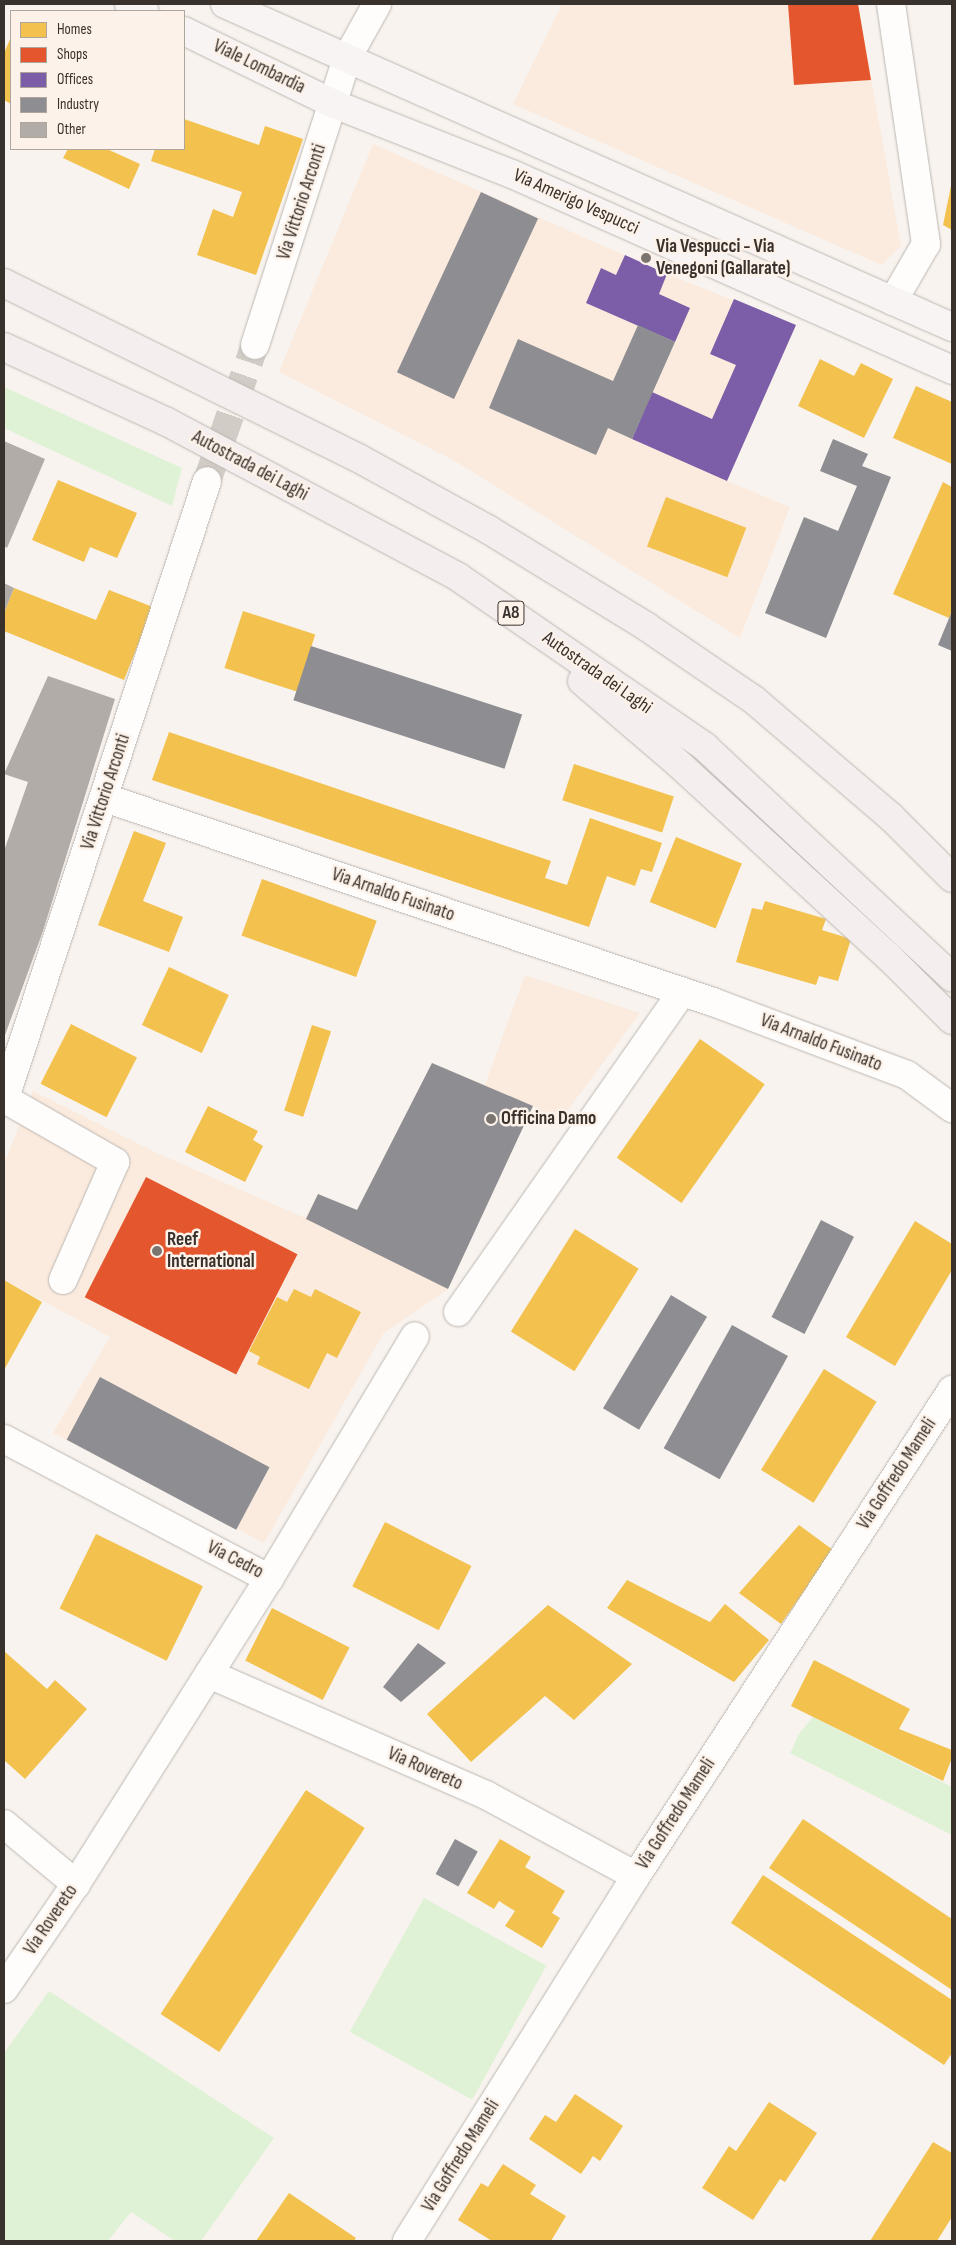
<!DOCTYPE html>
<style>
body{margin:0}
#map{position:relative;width:956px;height:2245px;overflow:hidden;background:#f8f3ee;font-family:"Sofia Sans Condensed",sans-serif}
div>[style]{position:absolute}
.built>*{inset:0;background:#fbebde}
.green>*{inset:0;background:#dff2d6;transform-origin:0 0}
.homes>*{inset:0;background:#f2c14e;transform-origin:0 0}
.shops>*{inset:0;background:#e4572e;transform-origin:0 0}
.offices>*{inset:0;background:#7b5ea7}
.industry>*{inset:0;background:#8d8d92;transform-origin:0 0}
.building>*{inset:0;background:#b2aca9}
.minor-tunnel>*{height:28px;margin-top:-14px;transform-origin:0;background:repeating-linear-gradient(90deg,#d2ccc7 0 28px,transparent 0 42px)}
.roads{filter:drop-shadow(0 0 1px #bcb7b2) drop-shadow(0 0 1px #bcb7b2)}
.minor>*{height:28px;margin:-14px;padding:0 14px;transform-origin:14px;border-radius:14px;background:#fefdfc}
.major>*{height:28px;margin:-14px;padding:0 14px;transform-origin:14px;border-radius:14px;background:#f9f4f4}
.highway>*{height:28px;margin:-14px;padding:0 14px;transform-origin:14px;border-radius:14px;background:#f5eeee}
.dots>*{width:14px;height:14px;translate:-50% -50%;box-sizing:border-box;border:2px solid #fdf2e9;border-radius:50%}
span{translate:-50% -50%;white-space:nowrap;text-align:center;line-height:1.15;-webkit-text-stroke:5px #fdf2e9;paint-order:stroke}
.shield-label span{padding:1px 4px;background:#fdf2e9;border:1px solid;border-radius:4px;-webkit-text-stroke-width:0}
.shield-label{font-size:18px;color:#38312c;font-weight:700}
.street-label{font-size:19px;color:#38312c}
.poi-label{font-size:19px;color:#38312c;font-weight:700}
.left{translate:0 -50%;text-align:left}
.frame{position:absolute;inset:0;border:5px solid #38312c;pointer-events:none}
.legend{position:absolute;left:10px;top:10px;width:175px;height:140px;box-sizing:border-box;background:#fdf2e9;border:1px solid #aea59d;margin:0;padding:6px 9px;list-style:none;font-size:15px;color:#38312c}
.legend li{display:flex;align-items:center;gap:10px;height:25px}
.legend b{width:25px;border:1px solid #aea59d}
</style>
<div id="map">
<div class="built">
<i style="clip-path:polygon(562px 4px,858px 4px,901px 246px,882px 265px,513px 104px)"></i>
<i style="clip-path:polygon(373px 144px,667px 274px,796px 325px,727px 481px,790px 507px,740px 638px,455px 461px,279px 372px)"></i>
<i style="clip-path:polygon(525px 975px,640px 1013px,559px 1122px,533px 1106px,448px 1289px,383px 1334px,264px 1543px,53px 1433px,110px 1337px,4px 1280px,4px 1164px,33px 1091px,159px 1154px,305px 1218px,318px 1194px,357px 1210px,432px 1063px,485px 1085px)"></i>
</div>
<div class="green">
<i style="clip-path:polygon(4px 387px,182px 468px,172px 506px,4px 428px)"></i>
<i style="clip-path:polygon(813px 1717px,952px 1787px,952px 1835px,790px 1753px,799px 1734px)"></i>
<i style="left:424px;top:1898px;width:140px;height:153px;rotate:29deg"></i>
<i style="clip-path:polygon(49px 1991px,274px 2138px,201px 2241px,175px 2241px,131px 2212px,108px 2241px,4px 2241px,4px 2053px)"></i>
</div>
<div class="homes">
<i style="clip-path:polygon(11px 37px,11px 104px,4px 100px,4px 53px)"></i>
<i style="clip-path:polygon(184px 119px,259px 145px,265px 126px,303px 139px,256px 275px,197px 255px,213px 209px,233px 217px,242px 192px,151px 161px,155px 149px,184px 149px)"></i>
<i style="clip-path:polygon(68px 149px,107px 149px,140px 164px,129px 189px,63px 158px)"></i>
<i style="clip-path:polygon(951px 186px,952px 186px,952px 230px,943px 225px)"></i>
<i style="clip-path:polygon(820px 359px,854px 376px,861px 363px,893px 379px,864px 438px,798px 406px)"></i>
<i style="clip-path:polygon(916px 386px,952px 402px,952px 464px,893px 438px)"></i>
<i style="clip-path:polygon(58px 480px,137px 513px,117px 558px,90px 547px,84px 562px,32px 540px)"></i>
<i style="clip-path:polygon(943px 482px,952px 487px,952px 611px,949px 618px,893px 594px)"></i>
<i style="left:666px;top:497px;width:86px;height:53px;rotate:21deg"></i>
<i style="clip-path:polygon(14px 588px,96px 620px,109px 590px,153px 607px,124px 680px,4px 631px,4px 613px)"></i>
<i style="left:243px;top:611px;width:76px;height:60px;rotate:18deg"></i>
<i style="clip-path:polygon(169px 732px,551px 861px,545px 878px,567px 885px,590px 818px,662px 843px,652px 872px,641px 869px,635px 886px,607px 876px,589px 927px,152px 780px)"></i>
<i style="left:574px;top:764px;width:105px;height:38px;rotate:18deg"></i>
<i style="clip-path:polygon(134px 831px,166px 843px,143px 901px,183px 917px,169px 952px,98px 925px)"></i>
<i style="left:676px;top:837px;width:71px;height:70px;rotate:22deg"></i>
<i style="left:262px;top:879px;width:122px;height:60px;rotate:20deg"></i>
<i style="clip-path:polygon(765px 901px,826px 919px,822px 930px,851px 939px,838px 981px,819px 976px,816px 985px,736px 962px,752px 908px,762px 910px)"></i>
<i style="left:169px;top:967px;width:66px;height:64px;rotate:25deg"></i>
<i style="left:71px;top:1024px;width:74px;height:67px;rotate:27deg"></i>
<i style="left:312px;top:1025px;width:20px;height:90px;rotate:18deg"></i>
<i style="left:700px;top:1039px;width:79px;height:145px;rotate:35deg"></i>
<i style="clip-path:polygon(208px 1106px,258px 1131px,253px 1140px,263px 1146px,245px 1182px,185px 1152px)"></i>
<i style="clip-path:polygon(915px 1221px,952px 1244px,952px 1270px,895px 1366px,846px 1337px)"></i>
<i style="left:575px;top:1229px;width:75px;height:121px;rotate:32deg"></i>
<i style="clip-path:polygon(4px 1280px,42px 1302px,4px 1370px)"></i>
<i style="clip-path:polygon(294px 1289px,311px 1297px,315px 1289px,361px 1312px,337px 1358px,327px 1353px,309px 1389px,257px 1364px,260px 1357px,249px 1351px,277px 1297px,287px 1302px)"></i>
<i style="left:824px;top:1369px;width:62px;height:119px;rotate:32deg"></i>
<i style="left:385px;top:1522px;width:97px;height:72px;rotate:27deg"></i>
<i style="clip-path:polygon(799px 1525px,833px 1550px,781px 1624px,739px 1593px)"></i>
<i style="left:96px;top:1534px;width:119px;height:83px;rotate:26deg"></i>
<i style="clip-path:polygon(627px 1580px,710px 1622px,725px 1604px,769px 1640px,734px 1682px,607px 1608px)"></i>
<i style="clip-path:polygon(548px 1605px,632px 1664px,574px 1720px,545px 1696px,471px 1762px,427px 1714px)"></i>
<i style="left:272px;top:1608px;width:87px;height:59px;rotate:27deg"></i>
<i style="clip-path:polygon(4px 1651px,47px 1689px,55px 1680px,87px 1709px,25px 1779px,4px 1760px)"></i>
<i style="clip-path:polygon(814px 1660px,910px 1709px,899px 1729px,952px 1750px,952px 1758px,943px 1781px,791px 1706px)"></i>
<i style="left:306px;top:1790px;width:70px;height:267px;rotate:33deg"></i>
<i style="clip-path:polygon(803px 1819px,952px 1919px,952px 1990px,769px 1868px)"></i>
<i style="clip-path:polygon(500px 1839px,531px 1857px,525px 1867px,565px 1891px,552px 1913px,560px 1918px,542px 1948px,505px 1926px,515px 1911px,499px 1901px,494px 1909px,467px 1893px)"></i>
<i style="clip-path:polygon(763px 1875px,952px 2000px,952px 2053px,944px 2065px,731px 1923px)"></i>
<i style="clip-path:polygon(575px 2094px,623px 2126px,600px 2161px,593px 2156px,581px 2174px,529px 2139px,545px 2115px,556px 2122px)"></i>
<i style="clip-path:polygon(769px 2102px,817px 2133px,785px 2182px,780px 2179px,753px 2220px,702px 2188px,729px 2146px,736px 2151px)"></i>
<i style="clip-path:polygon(933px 2142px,952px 2153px,952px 2217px,937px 2241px,870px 2241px)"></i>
<i style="clip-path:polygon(503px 2164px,536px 2185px,530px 2194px,566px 2216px,551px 2241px,492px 2241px,458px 2220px,481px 2183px,488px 2187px)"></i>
<i style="clip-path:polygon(289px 2193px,356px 2238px,354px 2241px,256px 2241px)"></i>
</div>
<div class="shops">
<i style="clip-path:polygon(788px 4px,858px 4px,871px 80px,794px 85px)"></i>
<i style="left:146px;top:1177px;width:170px;height:135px;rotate:27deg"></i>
</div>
<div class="offices">
<i style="clip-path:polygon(625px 255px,667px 274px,659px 294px,690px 308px,675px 342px,586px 303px,601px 268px,616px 275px)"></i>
<i style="clip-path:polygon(734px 299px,796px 325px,727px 481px,632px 439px,652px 392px,712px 419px,736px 365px,710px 354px)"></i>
</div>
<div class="industry">
<i style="left:481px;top:192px;width:63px;height:199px;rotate:25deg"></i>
<i style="clip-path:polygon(638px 325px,675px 342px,632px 439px,608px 428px,596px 455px,489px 408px,518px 339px,613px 381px)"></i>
<i style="clip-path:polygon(833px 439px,868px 454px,862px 466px,891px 477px,826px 638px,765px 613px,804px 517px,838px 531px,857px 486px,820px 471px)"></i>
<i style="clip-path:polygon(952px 611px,952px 651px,938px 645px)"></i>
<i style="left:311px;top:646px;width:222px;height:57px;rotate:18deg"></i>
<i style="clip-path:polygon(432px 1063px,533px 1106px,448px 1289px,306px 1219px,318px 1194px,357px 1210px)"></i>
<i style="left:821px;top:1220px;width:37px;height:109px;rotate:27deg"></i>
<i style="left:671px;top:1295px;width:42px;height:132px;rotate:31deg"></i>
<i style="left:732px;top:1325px;width:64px;height:141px;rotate:29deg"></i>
<i style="left:100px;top:1377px;width:192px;height:71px;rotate:28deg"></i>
<i style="clip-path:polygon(418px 1643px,446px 1663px,401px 1702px,383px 1687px)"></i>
<i style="left:455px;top:1839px;width:26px;height:40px;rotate:29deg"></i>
</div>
<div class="building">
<i style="clip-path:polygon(4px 441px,45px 459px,7px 548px,4px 546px)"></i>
<i style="clip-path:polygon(4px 583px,14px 588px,4px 613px)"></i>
<i style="clip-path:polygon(48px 676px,115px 699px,43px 931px,4px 1038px,4px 851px,28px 782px,4px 774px)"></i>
</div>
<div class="minor-tunnel">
<i style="left:207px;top:481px;width:144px;rotate:-70.6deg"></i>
</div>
<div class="roads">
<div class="minor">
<i style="left:891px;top:4px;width:243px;rotate:81.7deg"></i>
<i style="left:926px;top:244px;width:66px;rotate:120.1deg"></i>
<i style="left:255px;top:345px;width:301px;rotate:-72.2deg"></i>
<i style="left:347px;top:58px;width:62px;rotate:-60.9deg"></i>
<i style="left:105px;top:798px;width:641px;rotate:18.55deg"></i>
<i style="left:713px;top:1002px;width:207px;rotate:20.6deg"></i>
<i style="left:907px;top:1075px;width:56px;rotate:36.3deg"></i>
<i style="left:5px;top:1099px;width:127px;rotate:29.8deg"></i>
<i style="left:115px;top:1162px;width:129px;rotate:113.8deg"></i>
<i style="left:4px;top:1101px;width:652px;rotate:-71.87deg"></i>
<i style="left:458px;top:1312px;width:391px;rotate:-55deg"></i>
<i style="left:4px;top:1439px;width:300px;rotate:27.8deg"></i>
<i style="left:269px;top:1579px;width:283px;rotate:-59deg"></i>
<i style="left:209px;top:1674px;width:302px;rotate:23.6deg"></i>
<i style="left:486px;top:1795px;width:170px;rotate:28.4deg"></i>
<i style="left:4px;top:1824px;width:94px;rotate:39.8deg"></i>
<i style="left:4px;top:1989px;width:127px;rotate:-55.6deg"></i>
<i style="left:76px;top:1884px;width:361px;rotate:-57.7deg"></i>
<i style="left:407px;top:2241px;width:431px;rotate:-57.9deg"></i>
<i style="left:636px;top:1876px;width:580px;rotate:-56.97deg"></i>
</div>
<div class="major">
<i style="left:129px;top:4px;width:17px;rotate:25deg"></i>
<i style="left:225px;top:4px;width:796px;rotate:23.96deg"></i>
<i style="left:184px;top:31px;width:167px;rotate:26deg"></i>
<i style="left:334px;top:104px;width:191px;rotate:21.5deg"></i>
<i style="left:512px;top:174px;width:482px;rotate:24deg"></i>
</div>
<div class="highway">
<i style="left:4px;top:283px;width:397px;rotate:26.3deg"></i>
<i style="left:360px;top:459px;width:147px;rotate:28.8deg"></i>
<i style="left:489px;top:530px;width:185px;rotate:31.5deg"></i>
<i style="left:647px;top:627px;width:130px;rotate:34.3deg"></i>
<i style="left:754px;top:700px;width:180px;rotate:40.5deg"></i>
<i style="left:891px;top:817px;width:86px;rotate:45deg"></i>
<i style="left:4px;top:347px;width:179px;rotate:24.7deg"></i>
<i style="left:167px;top:422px;width:330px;rotate:28deg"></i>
<i style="left:458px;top:577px;width:300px;rotate:34.5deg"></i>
<i style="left:705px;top:747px;width:338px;rotate:43deg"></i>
<i style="left:582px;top:681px;width:130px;rotate:40.6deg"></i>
<i style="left:681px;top:766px;width:282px;rotate:42.6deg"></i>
<i style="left:889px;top:957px;width:89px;rotate:45deg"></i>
</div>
</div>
<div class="dots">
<i style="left:646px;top:258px;background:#7b7570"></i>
<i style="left:491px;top:1119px;background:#7b7570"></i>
<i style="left:157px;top:1251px;background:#7b7570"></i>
</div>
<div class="shield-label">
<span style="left:511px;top:613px">A8</span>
</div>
<div class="street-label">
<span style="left:259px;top:67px;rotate:26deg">Viale Lombardia</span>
<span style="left:302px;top:202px;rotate:-72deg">Via Vittorio Arconti</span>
<span style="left:576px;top:202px;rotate:24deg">Via Amerigo Vespucci</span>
<span style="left:250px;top:466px;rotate:28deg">Autostrada dei Laghi</span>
<span style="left:597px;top:673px;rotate:35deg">Autostrada dei Laghi</span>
<span style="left:106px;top:792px;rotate:-72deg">Via Vittorio Arconti</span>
<span style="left:393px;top:895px;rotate:19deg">Via Arnaldo Fusinato</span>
<span style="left:821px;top:1043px;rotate:21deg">Via Arnaldo Fusinato</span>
<span style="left:897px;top:1474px;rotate:-57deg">Via Goffredo Mameli</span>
<span style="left:235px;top:1560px;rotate:27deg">Via Cedro</span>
<span style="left:425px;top:1769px;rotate:24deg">Via Rovereto</span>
<span style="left:676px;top:1814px;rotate:-57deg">Via Goffredo Mameli</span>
<span style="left:51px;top:1920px;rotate:-56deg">Via Rovereto</span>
<span style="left:461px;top:2156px;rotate:-58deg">Via Goffredo Mameli</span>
</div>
<div class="poi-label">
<span class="left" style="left:656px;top:258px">Via Vespucci - Via<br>Venegoni (Gallarate)</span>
<span class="left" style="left:501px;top:1119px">Officina Damo</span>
<span class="left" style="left:167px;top:1251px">Reef<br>International</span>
</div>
<div class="frame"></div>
<ul class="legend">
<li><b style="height:14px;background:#f2c14e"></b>Homes</li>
<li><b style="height:14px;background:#e4572e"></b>Shops</li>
<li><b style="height:14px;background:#7b5ea7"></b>Offices</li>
<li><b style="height:14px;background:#8d8d92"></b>Industry</li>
<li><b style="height:14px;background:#b2aca9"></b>Other</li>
</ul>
</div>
